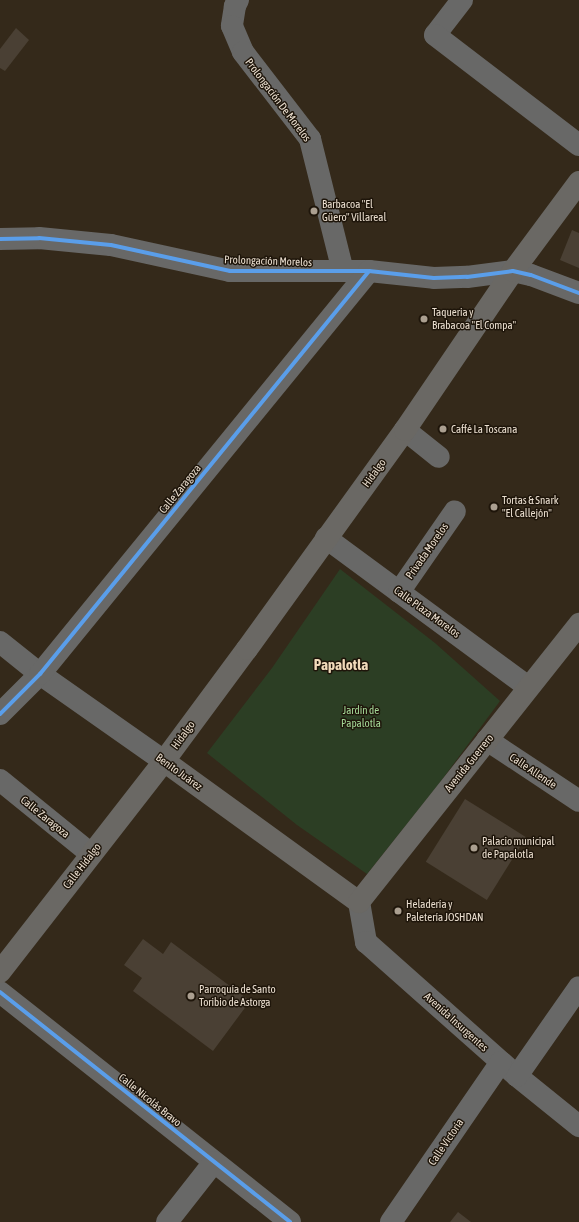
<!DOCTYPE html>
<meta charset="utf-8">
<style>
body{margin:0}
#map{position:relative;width:579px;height:1222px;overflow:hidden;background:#34291a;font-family:"Asap Condensed",sans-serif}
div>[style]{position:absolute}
.green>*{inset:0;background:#2c3e24}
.building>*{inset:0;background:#4a4034;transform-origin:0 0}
.minor>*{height:22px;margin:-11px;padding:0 11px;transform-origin:11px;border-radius:11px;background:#686867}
.major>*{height:22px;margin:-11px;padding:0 11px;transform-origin:11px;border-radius:11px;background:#6a6864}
.cycleway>*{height:4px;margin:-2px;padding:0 2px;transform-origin:2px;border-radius:2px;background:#5a9eea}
.dots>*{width:11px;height:11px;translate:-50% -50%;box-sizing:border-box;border:2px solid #1e150a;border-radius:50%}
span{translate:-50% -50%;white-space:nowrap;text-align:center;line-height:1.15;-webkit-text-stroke:3px #1e150a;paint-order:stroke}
.street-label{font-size:11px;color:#ebdfd0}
.poi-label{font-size:11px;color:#ebdfd0}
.left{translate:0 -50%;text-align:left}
.park-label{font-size:11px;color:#a3d696}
.district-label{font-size:15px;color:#f1daba;font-weight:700}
</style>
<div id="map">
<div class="green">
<i style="clip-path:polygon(340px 569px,435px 643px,500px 701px,438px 785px,367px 874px,297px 825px,207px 753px,272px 668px)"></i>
</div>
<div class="building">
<i style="clip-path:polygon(16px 28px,29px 40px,5px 71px,0 68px,0 49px)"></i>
<i style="clip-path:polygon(572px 230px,579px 233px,579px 268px,560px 260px)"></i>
<i style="left:465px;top:799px;width:72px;height:74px;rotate:32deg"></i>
<i style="clip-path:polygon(143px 939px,163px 954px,171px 942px,250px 1001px,213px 1051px,133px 991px,142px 978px,124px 965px)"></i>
<i style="clip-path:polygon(458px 1212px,471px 1222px,450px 1222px)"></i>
</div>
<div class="minor">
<i style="left:238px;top:0;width:7px;rotate:117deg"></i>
<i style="left:235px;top:6px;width:20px;rotate:99deg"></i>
<i style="left:232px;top:26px;width:28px;rotate:67deg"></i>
<i style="left:243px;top:52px;width:110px;rotate:52.4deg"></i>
<i style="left:310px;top:139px;width:136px;rotate:76deg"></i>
<i style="left:462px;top:0;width:44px;rotate:127.6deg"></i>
<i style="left:435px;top:35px;width:181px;rotate:37.4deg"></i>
<i style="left:0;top:239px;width:39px;rotate:-1deg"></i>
<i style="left:39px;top:238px;width:72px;rotate:5.6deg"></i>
<i style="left:111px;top:245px;width:122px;rotate:12.3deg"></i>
<i style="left:230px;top:271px;width:139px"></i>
<i style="left:369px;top:271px;width:65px;rotate:6.1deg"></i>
<i style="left:434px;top:278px;width:33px;rotate:-2deg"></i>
<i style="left:467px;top:277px;width:46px;rotate:-7.4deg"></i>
<i style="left:513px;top:271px;width:18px;rotate:13deg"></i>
<i style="left:531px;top:275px;width:51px;rotate:20.6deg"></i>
<i style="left:405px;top:430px;width:43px;rotate:38.5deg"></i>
<i style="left:326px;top:538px;width:251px;rotate:36.4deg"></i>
<i style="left:399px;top:592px;width:98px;rotate:-55.3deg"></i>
<i style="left:0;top:642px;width:51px;rotate:38.7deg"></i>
<i style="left:40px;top:674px;width:151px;rotate:35.1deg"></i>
<i style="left:0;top:714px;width:57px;rotate:-45deg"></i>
<i style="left:40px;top:674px;width:520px;rotate:-50.77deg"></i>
<i style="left:487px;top:740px;width:110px;rotate:33.5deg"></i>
<i style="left:0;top:780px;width:117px;rotate:39.1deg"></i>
<i style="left:359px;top:902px;width:41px;rotate:80.1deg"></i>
<i style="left:366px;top:942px;width:202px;rotate:41.6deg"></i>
<i style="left:517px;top:1076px;width:80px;rotate:38.9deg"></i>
<i style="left:0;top:992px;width:370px;rotate:38.4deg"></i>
<i style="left:517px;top:1076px;width:108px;rotate:-55.1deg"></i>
<i style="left:167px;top:1222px;width:76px;rotate:-51.9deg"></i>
<i style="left:391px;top:1222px;width:194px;rotate:-55.5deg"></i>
</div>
<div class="major">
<i style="left:164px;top:761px;width:241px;rotate:35.9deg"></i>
<i style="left:359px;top:902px;width:355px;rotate:-51.6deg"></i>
<i style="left:0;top:972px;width:267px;rotate:-52.1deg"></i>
<i style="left:164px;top:761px;width:139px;rotate:-53.5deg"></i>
<i style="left:247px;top:649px;width:270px;rotate:-54.2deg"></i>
<i style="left:405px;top:430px;width:192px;rotate:-55.8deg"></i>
<i style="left:513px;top:271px;width:111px;rotate:-53.4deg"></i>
</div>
<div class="cycleway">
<i style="left:0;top:239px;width:39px;rotate:-1deg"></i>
<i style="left:39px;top:238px;width:72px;rotate:5.6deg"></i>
<i style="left:111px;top:245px;width:122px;rotate:12.3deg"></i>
<i style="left:230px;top:271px;width:139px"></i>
<i style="left:369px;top:271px;width:65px;rotate:6.1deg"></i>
<i style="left:434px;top:278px;width:33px;rotate:-2deg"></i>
<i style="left:467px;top:277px;width:46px;rotate:-7.4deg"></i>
<i style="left:513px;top:271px;width:18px;rotate:13deg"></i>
<i style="left:531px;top:275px;width:51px;rotate:20.6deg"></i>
<i style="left:0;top:714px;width:57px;rotate:-45deg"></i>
<i style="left:40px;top:674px;width:520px;rotate:-50.77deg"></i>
<i style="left:0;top:992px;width:370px;rotate:38.4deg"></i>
</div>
<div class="dots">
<i style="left:314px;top:211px;background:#ab9f90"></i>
<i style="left:424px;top:319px;background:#ab9f90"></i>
<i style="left:443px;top:429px;background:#ab9f90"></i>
<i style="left:494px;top:507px;background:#ab9f90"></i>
<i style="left:474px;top:848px;background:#ab9f90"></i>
<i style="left:398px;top:911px;background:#ab9f90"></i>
<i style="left:191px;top:996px;background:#ab9f90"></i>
</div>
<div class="street-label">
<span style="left:278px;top:100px;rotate:53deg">Prolongación De Morelos</span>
<span style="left:268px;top:261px;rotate:2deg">Prolongación Morelos</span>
<span style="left:374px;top:473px;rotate:-54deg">Hidalgo</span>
<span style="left:180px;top:489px;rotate:-51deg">Calle Zaragoza</span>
<span style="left:427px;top:551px;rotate:-55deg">Privada Morelos</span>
<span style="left:427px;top:612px;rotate:36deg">Calle Plaza Morelos</span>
<span style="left:183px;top:735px;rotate:-54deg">Hidalgo</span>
<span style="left:469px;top:763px;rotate:-51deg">Avenida Guerrero</span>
<span style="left:533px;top:771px;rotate:34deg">Calle Allende</span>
<span style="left:179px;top:772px;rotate:36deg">Benito Juárez</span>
<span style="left:45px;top:817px;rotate:39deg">Calle Zaragoza</span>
<span style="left:82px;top:866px;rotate:-52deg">Calle Hidalgo</span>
<span style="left:456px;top:1022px;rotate:42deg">Avenida Insurgentes</span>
<span style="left:150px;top:1100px;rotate:39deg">Calle Nicolás Bravo</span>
<span style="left:446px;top:1142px;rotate:-56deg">Calle Victoria</span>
</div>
<div class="poi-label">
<span class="left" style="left:322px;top:211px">Barbacoa "El<br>Güero" Villareal</span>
<span class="left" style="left:432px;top:319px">Taqueria y<br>Brabacoa "El Compa"</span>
<span class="left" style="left:451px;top:429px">Caffé La Toscana</span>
<span class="left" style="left:502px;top:507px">Tortas &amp; Snark<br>"El Callejón"</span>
<span class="left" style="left:482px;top:848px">Palacio municipal<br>de Papalotla</span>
<span class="left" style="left:406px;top:911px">Heladería y<br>Paletería JOSHDAN</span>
<span class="left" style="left:199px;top:996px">Parroquía de Santo<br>Toribio de Astorga</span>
</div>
<div class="park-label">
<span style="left:361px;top:717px">Jardín de<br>Papalotla</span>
</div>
<div class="district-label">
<span style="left:341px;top:665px">Papalotla</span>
</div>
</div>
